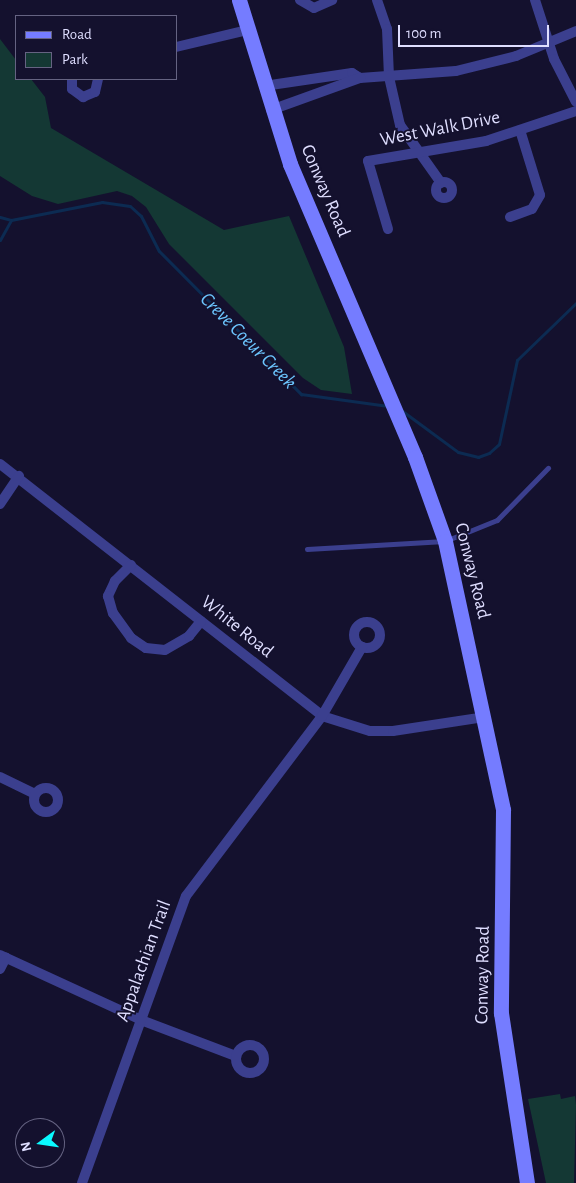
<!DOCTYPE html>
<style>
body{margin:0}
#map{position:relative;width:576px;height:1183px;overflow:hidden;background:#14112e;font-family:"Alegreya Sans",sans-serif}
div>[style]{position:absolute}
.green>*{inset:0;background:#143834}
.stream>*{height:3px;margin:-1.5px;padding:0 1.5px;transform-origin:1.5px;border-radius:1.5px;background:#0c2b52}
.lane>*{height:5px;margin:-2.5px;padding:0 2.5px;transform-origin:2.5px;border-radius:2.5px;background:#3b3f8e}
.street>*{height:10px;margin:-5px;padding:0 5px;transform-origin:5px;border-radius:5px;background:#3b3f8e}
.street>.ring{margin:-5px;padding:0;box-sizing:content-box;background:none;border:10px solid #3b3f8e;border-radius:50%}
.secondary>*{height:15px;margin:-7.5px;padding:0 7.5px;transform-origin:7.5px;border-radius:7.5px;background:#757cff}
span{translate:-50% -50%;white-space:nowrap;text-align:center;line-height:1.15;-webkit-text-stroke:4px #14112e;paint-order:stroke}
.street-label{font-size:19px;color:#dfdeff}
.water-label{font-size:20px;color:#6cc6ff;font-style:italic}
.legend{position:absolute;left:15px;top:15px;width:162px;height:65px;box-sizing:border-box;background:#14112e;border:1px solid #656382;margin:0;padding:6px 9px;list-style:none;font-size:15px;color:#dfdeff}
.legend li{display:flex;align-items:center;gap:10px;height:25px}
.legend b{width:25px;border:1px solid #656382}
.north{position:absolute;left:15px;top:1118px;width:50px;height:50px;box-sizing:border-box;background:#14112e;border:1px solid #656382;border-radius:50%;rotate:256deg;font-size:14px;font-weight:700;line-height:20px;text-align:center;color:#dfdeff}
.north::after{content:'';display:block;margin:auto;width:18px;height:22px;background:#0af9ff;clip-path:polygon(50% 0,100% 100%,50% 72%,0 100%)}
.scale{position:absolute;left:398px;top:25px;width:151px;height:22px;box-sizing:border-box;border:2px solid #dfdeff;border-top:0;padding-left:6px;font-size:15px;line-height:18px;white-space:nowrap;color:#dfdeff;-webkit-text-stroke:4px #14112e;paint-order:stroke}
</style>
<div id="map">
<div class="green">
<i style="clip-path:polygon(0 39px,16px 60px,16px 79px,31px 79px,45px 97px,51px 128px,224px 230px,289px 216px,344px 347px,352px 394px,321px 390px,303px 378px,169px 244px,146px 207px,132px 196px,117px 191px,58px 204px,32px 196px,0 176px)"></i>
<i style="clip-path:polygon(560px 1094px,561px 1099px,575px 1096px,576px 1105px,574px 1183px,546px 1183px,528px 1099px)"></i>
</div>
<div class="stream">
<i style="left:0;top:217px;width:11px;rotate:15deg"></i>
<i style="left:11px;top:220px;width:93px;rotate:-11.2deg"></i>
<i style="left:102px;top:202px;width:28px;rotate:8deg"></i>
<i style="left:130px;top:206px;width:15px;rotate:42deg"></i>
<i style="left:141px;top:216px;width:39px;rotate:63deg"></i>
<i style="left:159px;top:251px;width:202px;rotate:45.2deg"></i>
<i style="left:301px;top:394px;width:88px;rotate:7.9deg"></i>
<i style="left:0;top:240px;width:23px;rotate:-61deg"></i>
<i style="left:401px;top:410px;width:71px;rotate:36.4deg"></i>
<i style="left:458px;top:452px;width:21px;rotate:14deg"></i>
<i style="left:478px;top:457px;width:12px;rotate:-20deg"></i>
<i style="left:489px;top:453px;width:13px;rotate:-42deg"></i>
<i style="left:499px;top:444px;width:86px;rotate:-77.9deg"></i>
<i style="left:517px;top:360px;width:82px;rotate:-44deg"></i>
</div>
<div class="lane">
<i style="left:307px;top:549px;width:138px;rotate:-3.3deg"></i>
<i style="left:445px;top:541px;width:56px;rotate:-22deg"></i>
<i style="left:497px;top:520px;width:73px;rotate:-45.6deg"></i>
</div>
<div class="street">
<i style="left:300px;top:0;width:16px;rotate:30deg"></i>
<i style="left:314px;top:8px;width:20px;rotate:-24deg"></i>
<i style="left:377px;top:0;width:31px;rotate:71deg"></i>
<i style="left:387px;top:29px;width:48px;rotate:87.6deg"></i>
<i style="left:389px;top:77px;width:49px;rotate:77.1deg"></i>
<i style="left:400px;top:125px;width:71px;rotate:54.7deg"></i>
<i style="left:535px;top:0;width:62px;rotate:72.1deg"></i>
<i style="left:554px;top:59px;width:48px;rotate:62.9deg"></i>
<i style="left:176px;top:47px;width:74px;rotate:-13.3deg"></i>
<i style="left:72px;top:79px;width:10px;rotate:90deg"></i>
<i style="left:72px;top:89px;width:14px;rotate:36deg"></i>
<i style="left:83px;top:97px;width:13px;rotate:-23deg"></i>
<i style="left:95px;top:92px;width:13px;rotate:-77deg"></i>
<i style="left:264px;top:86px;width:89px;rotate:-8.4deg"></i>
<i style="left:352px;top:73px;width:9px;rotate:32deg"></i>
<i style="left:360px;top:78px;width:96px;rotate:-4.2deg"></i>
<i style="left:456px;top:71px;width:62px;rotate:-14deg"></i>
<i style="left:516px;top:56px;width:65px;rotate:-22.6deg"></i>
<i style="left:271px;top:110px;width:95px;rotate:-19.8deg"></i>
<i class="ring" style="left:436px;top:182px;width:6px;height:6px"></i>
<i style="left:510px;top:217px;width:23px;rotate:-20deg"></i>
<i style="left:532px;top:209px;width:16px;rotate:-60deg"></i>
<i style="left:540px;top:195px;width:68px;rotate:-107.1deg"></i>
<i style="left:388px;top:229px;width:71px;rotate:-106.4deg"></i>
<i style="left:368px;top:161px;width:120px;rotate:-9.6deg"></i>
<i style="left:486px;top:141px;width:95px;rotate:-18.4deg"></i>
<i style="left:0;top:464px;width:409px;rotate:38deg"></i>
<i style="left:322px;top:716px;width:50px;rotate:17.4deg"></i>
<i style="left:370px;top:731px;width:23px"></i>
<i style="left:393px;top:731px;width:92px;rotate:-8.7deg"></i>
<i style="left:0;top:504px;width:34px;rotate:-56deg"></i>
<i style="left:131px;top:565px;width:23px;rotate:135deg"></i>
<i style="left:115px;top:581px;width:17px;rotate:115deg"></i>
<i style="left:108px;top:596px;width:18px;rotate:74deg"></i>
<i style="left:113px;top:613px;width:31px;rotate:54deg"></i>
<i style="left:131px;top:638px;width:18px;rotate:34deg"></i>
<i style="left:146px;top:648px;width:19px;rotate:6deg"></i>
<i style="left:165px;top:650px;width:28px;rotate:-30deg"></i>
<i style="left:189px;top:636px;width:19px;rotate:-51deg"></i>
<i class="ring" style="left:354px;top:622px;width:16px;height:16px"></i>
<i style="left:0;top:777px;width:39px;rotate:26deg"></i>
<i class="ring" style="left:34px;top:788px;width:14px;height:14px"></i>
<i style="left:0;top:955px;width:155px;rotate:24.7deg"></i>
<i style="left:141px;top:1020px;width:102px;rotate:20.8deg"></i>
<i style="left:0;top:969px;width:13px;rotate:-63deg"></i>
<i class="ring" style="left:236px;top:1045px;width:18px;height:18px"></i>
<i style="left:82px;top:1183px;width:305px;rotate:-70.1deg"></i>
<i style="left:186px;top:896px;width:226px;rotate:-52.9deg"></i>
<i style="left:322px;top:716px;width:80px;rotate:-59.9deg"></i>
</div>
<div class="secondary">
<i style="left:239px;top:0;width:172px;rotate:72.7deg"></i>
<i style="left:290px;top:164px;width:319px;rotate:66.9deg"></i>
<i style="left:415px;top:457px;width:89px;rotate:70.3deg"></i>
<i style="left:445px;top:541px;width:275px;rotate:77.8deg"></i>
<i style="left:503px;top:810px;width:203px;rotate:90.6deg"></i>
<i style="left:501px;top:1013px;width:172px;rotate:81.3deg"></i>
</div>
<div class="street-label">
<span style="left:440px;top:129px;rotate:-11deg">West Walk Drive</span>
<span style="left:325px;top:191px;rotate:67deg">Conway Road</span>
<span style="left:472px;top:571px;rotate:76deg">Conway Road</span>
<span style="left:237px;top:627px;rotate:39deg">White Road</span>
<span style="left:144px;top:961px;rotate:-70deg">Appalachian Trail</span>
<span style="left:483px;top:975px;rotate:-89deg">Conway Road</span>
</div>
<div class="water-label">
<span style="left:248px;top:341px;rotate:45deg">Creve Coeur Creek</span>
</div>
<ul class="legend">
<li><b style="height:6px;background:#757cff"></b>Road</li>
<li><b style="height:14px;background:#143834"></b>Park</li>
</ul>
<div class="north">N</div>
<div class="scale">100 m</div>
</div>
